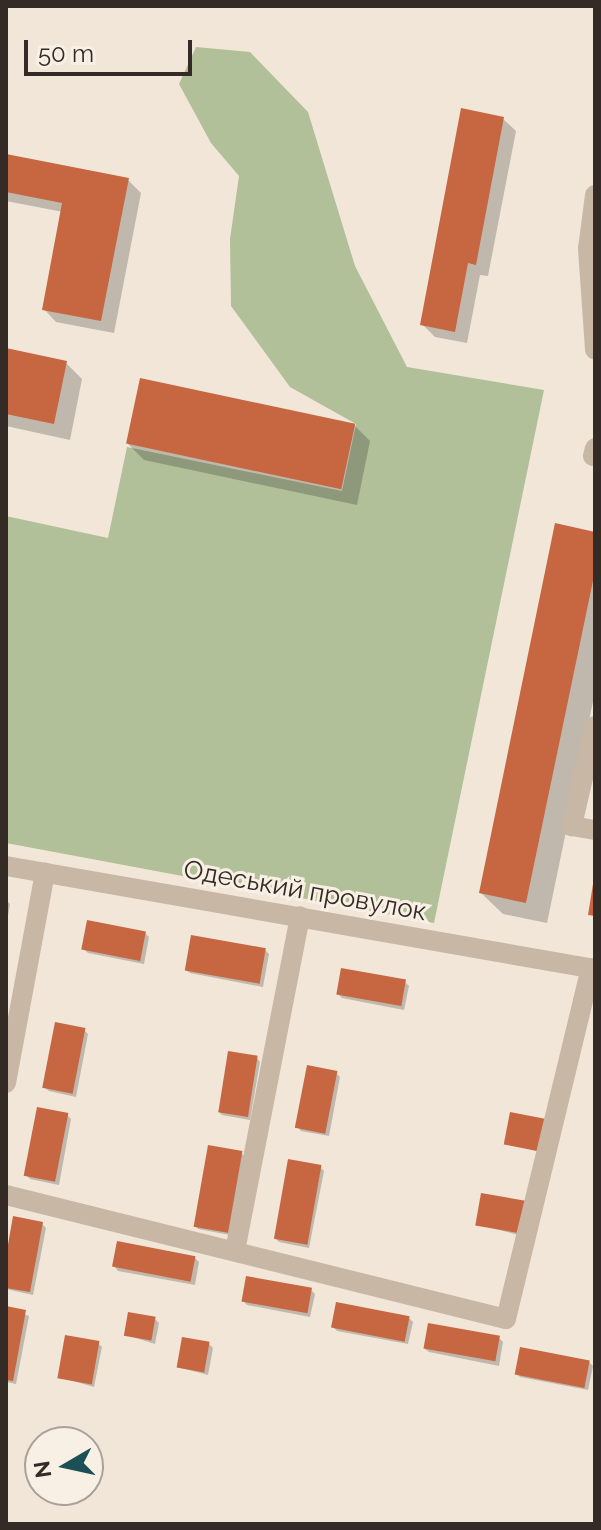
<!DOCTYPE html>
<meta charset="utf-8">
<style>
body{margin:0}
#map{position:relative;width:601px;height:1530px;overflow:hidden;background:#f1e6d8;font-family:Raleway,sans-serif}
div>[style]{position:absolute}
.green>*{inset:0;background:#b1c099}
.shadow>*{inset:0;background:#0003}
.building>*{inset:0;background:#c66741;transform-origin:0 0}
.minor>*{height:20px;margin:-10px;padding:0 10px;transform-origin:10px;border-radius:10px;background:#c9b7a5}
span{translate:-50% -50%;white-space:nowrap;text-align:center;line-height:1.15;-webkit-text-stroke:6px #f9f0e5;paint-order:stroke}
.street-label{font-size:26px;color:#342b26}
.frame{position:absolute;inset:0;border:8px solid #342b26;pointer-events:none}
.north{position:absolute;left:24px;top:1426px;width:80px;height:80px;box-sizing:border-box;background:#f9f0e5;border:2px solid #aaa199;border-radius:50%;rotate:261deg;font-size:22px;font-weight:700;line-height:32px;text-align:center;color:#342b26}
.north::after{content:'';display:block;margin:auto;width:28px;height:36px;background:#1c5056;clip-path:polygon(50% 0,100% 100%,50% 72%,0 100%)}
.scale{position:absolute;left:24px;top:40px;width:168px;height:36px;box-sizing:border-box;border:4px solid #342b26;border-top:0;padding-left:10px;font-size:24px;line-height:28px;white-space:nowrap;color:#342b26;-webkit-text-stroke:6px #f9f0e5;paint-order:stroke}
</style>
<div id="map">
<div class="green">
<i style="clip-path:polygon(196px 47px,250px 52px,308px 112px,355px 266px,407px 367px,544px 390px,434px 923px,6px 843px,6px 516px,108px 538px,127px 447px,342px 491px,356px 424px,290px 387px,231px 306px,230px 239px,239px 176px,211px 143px,179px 84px)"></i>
</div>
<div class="shadow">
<i style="clip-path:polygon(503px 119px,516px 131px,488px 276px,480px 275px,467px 343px,435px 337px,422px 324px)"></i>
<i style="clip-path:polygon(6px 156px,128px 180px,141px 193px,114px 333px,56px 322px,44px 309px,63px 212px,6px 201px)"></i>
<i style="clip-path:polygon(6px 350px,66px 363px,82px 379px,70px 440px,6px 426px)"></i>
<i style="clip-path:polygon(354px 425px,370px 441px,357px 505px,144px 460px,128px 444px)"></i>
<i style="clip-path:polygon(595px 534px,595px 692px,547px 923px,503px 914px,481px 893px)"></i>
<i style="clip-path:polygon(6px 900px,10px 904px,6px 927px)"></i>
<i style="clip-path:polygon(145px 933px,149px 937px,144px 964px,88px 953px,84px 949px)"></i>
<i style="clip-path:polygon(265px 950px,269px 954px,263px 987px,190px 973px,186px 970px)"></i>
<i style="clip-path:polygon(405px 982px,409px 986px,404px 1010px,342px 998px,338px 994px)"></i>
<i style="clip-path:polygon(84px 1030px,88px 1034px,76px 1097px,49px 1091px,45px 1088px)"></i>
<i style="clip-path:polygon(257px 1058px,260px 1062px,250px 1120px,222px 1115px,218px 1111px)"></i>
<i style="clip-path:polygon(336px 1073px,340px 1077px,329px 1136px,301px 1131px,298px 1127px)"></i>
<i style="clip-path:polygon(512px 1114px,544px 1153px,506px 1143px)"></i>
<i style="clip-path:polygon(67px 1115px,71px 1119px,59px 1185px,30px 1179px,26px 1175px)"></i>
<i style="clip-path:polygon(241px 1153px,245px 1157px,230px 1235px,198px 1229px,195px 1225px)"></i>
<i style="clip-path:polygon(320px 1167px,324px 1171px,309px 1248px,279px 1242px,275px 1238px)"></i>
<i style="clip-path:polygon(524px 1203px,522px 1236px,477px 1224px)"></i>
<i style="clip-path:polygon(42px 1224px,46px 1228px,33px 1295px,6px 1289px,6px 1267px)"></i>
<i style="clip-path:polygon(195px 1258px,199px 1262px,195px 1285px,118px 1271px,115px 1267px)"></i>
<i style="clip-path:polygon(311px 1290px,315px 1294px,310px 1317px,247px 1305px,243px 1301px)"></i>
<i style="clip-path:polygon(6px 1308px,29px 1316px,16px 1384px,6px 1382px)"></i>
<i style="clip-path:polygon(409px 1318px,413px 1322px,408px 1344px,337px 1331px,333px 1327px)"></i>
<i style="clip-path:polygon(155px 1319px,159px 1323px,155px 1344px,126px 1335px)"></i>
<i style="clip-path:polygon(499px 1338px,503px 1342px,499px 1366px,429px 1352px,425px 1349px)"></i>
<i style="clip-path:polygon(98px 1343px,102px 1347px,94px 1387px,59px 1377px)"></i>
<i style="clip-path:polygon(209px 1344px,213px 1348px,208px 1375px,178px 1367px)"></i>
<i style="clip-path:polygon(589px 1362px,593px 1366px,588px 1390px,520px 1377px,516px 1373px)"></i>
</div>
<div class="building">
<i style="clip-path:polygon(461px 108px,504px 117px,476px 265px,468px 263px,455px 332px,420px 325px)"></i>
<i style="clip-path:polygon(6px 154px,129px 178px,101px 321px,42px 310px,62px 203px,6px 192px)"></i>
<i style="clip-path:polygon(6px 348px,67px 361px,54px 424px,6px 414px)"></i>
<i style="left:140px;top:378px;width:220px;height:67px;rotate:12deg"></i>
<i style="clip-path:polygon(555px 523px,595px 532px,595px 571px,526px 903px,479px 893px)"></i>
<i style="clip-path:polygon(593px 884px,595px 884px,595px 916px,588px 915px)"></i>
<i style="left:87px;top:920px;width:60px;height:30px;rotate:11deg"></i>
<i style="left:191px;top:935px;width:76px;height:36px;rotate:10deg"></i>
<i style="left:341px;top:968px;width:66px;height:27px;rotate:10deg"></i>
<i style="left:55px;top:1022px;width:31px;height:67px;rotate:11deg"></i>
<i style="left:228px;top:1051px;width:30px;height:62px;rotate:9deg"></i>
<i style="left:307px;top:1065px;width:31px;height:64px;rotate:11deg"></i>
<i style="left:37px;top:1107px;width:32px;height:70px;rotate:11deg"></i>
<i style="left:510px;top:1112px;width:38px;height:33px;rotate:11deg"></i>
<i style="left:208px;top:1145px;width:35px;height:83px;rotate:10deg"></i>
<i style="left:288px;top:1159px;width:34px;height:81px;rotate:10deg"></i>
<i style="left:481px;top:1193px;width:45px;height:33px;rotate:10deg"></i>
<i style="clip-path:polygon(13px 1216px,43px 1222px,30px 1292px,6px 1288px,6px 1256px)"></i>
<i style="left:117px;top:1241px;width:80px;height:26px;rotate:11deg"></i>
<i style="left:246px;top:1276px;width:67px;height:26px;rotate:10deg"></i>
<i style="left:336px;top:1302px;width:75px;height:26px;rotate:11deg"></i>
<i style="clip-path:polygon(6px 1306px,26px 1310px,13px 1381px,6px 1380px)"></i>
<i style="left:128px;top:1312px;width:28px;height:24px;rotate:10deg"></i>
<i style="left:428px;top:1323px;width:73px;height:26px;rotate:10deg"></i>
<i style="left:65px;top:1335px;width:35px;height:44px;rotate:10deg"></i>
<i style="left:182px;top:1337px;width:28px;height:31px;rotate:10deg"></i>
<i style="left:520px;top:1347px;width:71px;height:28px;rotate:11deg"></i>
</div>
<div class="minor">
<i style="left:595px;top:195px;width:54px;rotate:97.4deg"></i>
<i style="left:588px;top:249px;width:101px;rotate:86deg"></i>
<i style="left:593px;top:456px;width:8px;rotate:-76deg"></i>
<i style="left:595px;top:726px;width:103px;rotate:103deg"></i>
<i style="left:572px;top:826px;width:23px;rotate:10deg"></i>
<i style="left:6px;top:866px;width:598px;rotate:9.92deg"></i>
<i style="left:6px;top:1083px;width:214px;rotate:-79.5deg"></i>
<i style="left:6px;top:1195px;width:515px;rotate:13.93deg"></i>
<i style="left:506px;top:1319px;width:361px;rotate:-76.4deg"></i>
<i style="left:235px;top:1251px;width:341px;rotate:-79deg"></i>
</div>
<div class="street-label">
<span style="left:305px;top:891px;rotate:10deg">Одеський провулок</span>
</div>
<div class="frame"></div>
<div class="north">N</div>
<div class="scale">50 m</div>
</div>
